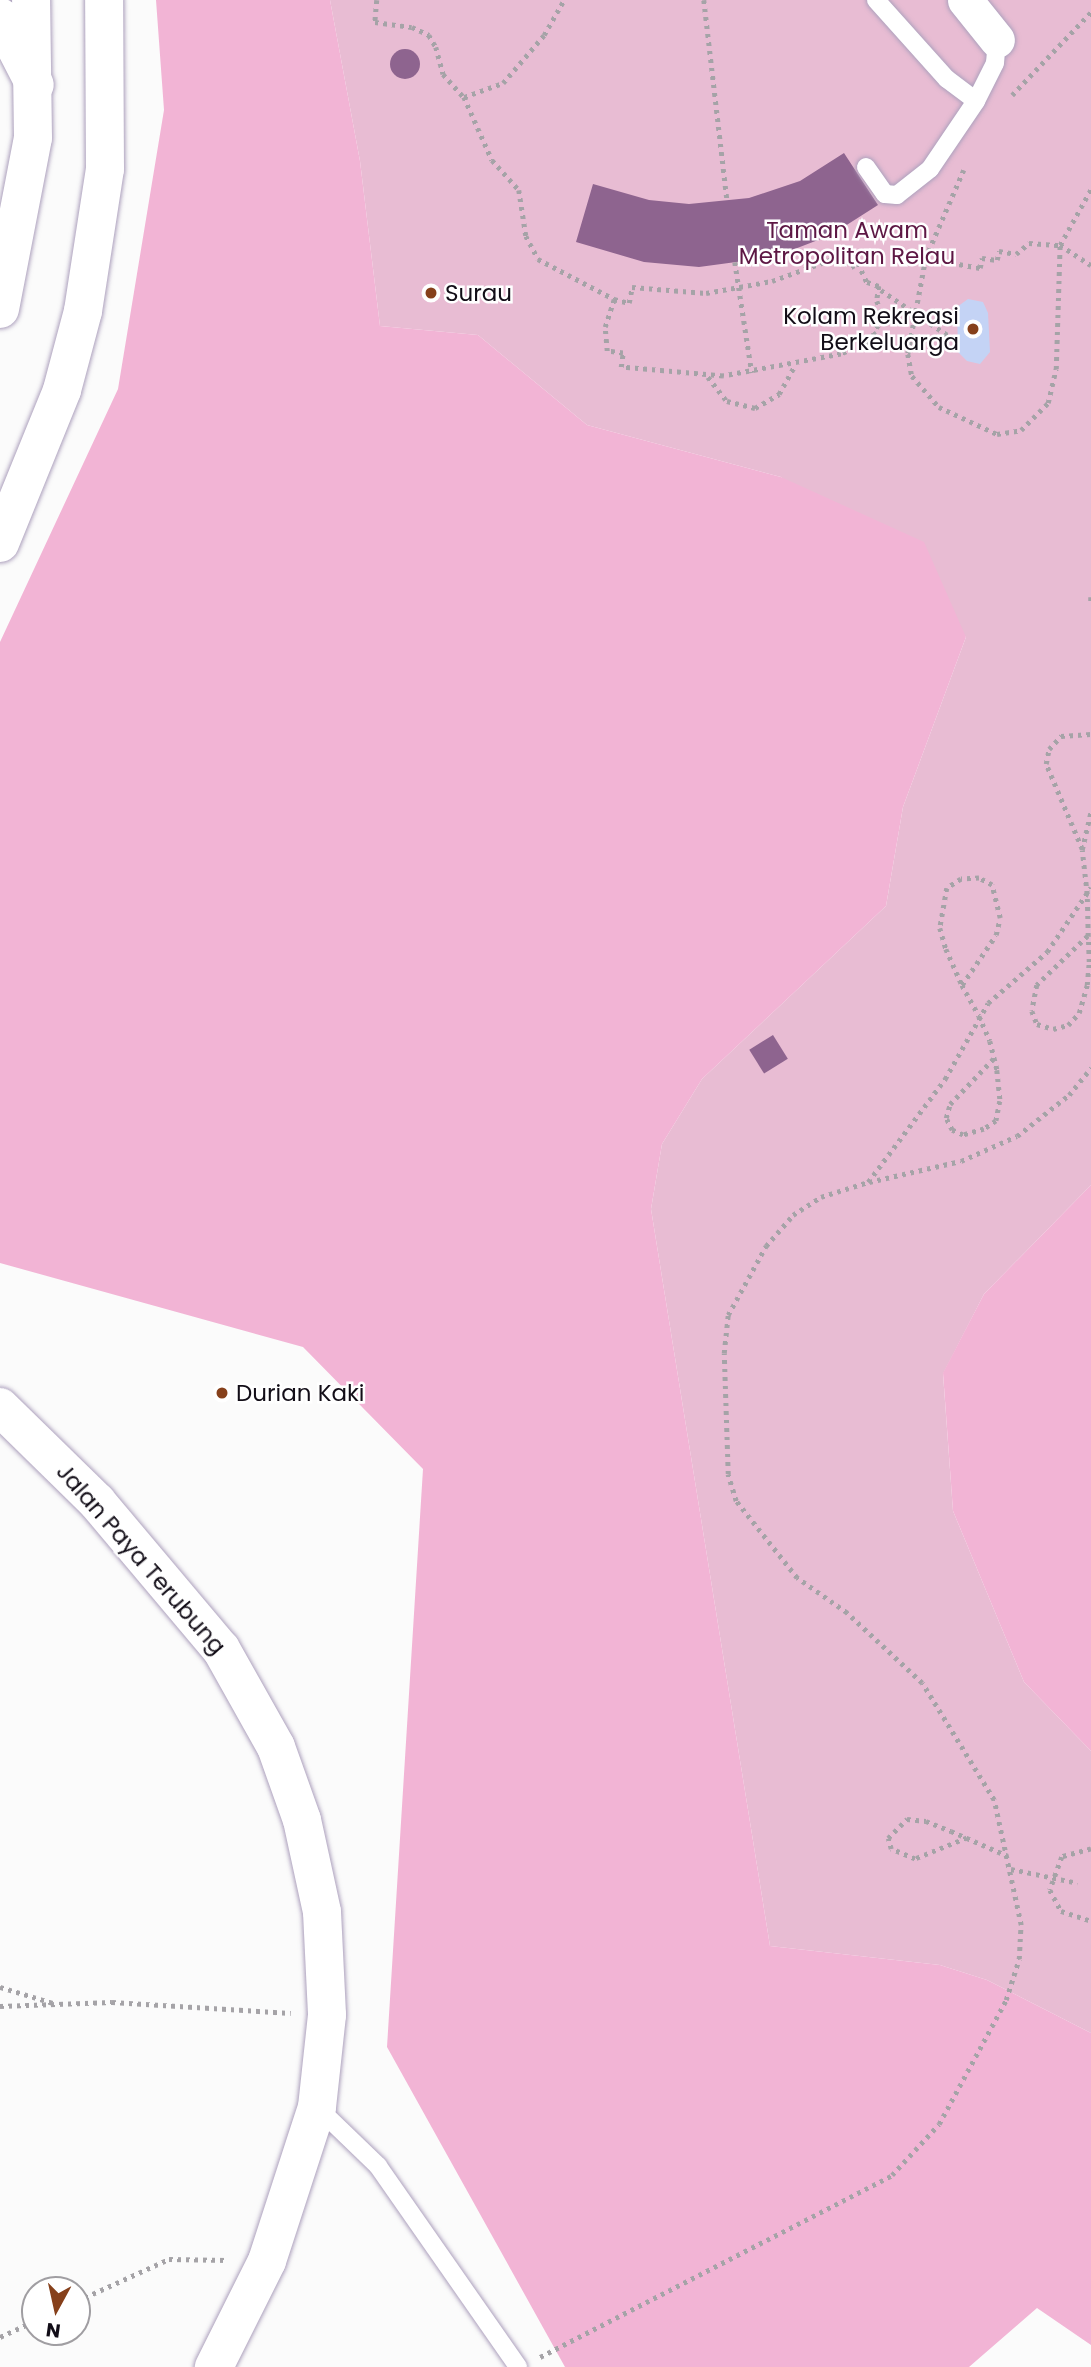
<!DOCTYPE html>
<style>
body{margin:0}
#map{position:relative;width:1091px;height:2367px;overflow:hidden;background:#fbfbfb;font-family:Poppins,sans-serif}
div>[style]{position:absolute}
.green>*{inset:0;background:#e8bcd3}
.forest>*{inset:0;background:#f2b4d5}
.water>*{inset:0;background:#c4d3f5}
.building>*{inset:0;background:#8e648f;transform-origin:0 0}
.round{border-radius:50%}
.path>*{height:4.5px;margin-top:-2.25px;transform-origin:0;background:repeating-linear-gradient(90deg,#a5a3a7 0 3.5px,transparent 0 8.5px)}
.roads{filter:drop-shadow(0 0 2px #ada1bd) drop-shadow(0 0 2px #ada1bd)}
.lane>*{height:18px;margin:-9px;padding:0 9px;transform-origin:9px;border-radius:9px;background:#fff}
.street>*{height:35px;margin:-17.5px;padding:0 17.5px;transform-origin:17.5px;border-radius:17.5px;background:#fff}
.secondary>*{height:38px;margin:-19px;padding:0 19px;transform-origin:19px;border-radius:19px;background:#fff}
.primary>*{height:38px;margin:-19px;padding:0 19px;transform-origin:19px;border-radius:19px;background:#fff}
.dots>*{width:19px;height:19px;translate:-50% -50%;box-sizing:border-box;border:4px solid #fff;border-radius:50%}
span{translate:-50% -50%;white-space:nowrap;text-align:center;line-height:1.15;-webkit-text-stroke:5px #fff;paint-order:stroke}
.park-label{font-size:23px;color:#5d1744}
.poi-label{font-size:23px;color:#120d17}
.left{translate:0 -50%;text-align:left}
.right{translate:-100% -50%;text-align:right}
.street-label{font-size:23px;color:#120d17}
.north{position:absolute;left:21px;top:2276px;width:70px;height:70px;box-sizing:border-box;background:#fff;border:2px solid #a09ea2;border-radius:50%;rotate:188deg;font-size:19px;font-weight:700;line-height:28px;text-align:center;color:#120d17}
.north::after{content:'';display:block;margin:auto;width:24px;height:32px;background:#86401b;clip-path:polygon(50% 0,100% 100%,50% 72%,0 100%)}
</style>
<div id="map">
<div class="green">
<i style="clip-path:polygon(330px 0,1091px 0,1091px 1185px,984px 1294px,943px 1374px,953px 1511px,1024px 1682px,1091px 1751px,1091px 2033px,987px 1980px,940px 1965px,770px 1946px,651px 1209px,662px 1144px,702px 1079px,886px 906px,903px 807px,966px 637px,781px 477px,587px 425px,478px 335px,380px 326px,360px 161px)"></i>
</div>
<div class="forest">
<i style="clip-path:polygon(156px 0,330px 0,360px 161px,380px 326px,478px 335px,587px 425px,781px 477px,924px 542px,966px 637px,903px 807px,886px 906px,702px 1079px,662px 1144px,651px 1209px,770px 1946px,940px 1965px,987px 1980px,1091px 2033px,1091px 2345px,1037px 2308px,969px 2367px,565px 2367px,387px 2047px,423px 1469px,303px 1347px,0 1263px,0 642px,118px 389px,164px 110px)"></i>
<i style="clip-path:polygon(1091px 1185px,1091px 1751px,1024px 1682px,953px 1511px,943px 1373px,984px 1294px)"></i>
</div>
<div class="water">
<i style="clip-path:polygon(968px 299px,983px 302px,988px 313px,990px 352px,980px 364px,967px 361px,958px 352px,957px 307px)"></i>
</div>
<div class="building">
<i class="round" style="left:390px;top:49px;width:30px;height:30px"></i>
<i style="clip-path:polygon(844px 153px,878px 205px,831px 235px,774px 257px,699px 267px,644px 262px,576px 242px,593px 184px,649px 200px,689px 204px,749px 198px,800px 181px)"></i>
<i style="left:773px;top:1035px;width:28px;height:28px;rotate:58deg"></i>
</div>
<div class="path">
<i style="left:377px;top:0;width:22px;rotate:95deg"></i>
<i style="left:375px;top:22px;width:37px;rotate:8deg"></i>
<i style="left:412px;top:27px;width:19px;rotate:25deg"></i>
<i style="left:429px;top:35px;width:14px;rotate:60deg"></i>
<i style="left:436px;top:47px;width:28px;rotate:75deg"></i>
<i style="left:443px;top:74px;width:31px;rotate:48deg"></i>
<i style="left:464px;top:97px;width:69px;rotate:66deg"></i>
<i style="left:492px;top:160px;width:40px;rotate:48deg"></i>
<i style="left:519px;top:190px;width:47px;rotate:81.3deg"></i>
<i style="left:526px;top:236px;width:26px;rotate:62deg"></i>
<i style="left:538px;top:259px;width:86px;rotate:27.8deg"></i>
<i style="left:704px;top:0;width:201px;rotate:83.4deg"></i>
<i style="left:1012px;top:95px;width:115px;rotate:-46.4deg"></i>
<i style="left:464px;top:97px;width:41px;rotate:-19.7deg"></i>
<i style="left:503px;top:83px;width:63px;rotate:-49.5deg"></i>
<i style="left:544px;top:35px;width:40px;rotate:-60.3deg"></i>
<i style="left:964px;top:170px;width:96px;rotate:113.4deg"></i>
<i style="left:926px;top:258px;width:98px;rotate:100.6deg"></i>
<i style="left:908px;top:354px;width:22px;rotate:80deg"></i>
<i style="left:912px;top:376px;width:41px;rotate:48.9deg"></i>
<i style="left:939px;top:407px;width:64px;rotate:25deg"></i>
<i style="left:997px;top:434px;width:24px;rotate:-9deg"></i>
<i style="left:1021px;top:430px;width:38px;rotate:-45deg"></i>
<i style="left:1048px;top:403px;width:35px;rotate:-77deg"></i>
<i style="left:1056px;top:369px;width:124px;rotate:-88.2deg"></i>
<i style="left:1060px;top:245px;width:64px;rotate:-61deg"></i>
<i style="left:838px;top:257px;width:16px;rotate:38deg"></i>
<i style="left:851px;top:267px;width:8px;rotate:-30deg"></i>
<i style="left:858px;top:263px;width:21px;rotate:65deg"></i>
<i style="left:867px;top:282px;width:13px;rotate:18deg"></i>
<i style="left:879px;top:286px;width:15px;rotate:98deg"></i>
<i style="left:877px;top:301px;width:19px;rotate:69deg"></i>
<i style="left:884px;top:319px;width:17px;rotate:130deg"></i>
<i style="left:873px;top:332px;width:7px;rotate:56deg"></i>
<i style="left:877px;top:338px;width:39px;rotate:156deg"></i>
<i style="left:841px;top:354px;width:120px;rotate:169.4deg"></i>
<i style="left:723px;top:376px;width:102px;rotate:-175deg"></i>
<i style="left:621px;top:367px;width:14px;rotate:-82deg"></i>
<i style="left:623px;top:353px;width:16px;rotate:-173deg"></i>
<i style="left:607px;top:351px;width:24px;rotate:-95deg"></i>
<i style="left:605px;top:327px;width:29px;rotate:-72deg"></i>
<i style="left:614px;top:299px;width:16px;rotate:15deg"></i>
<i style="left:629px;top:303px;width:16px;rotate:-79deg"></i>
<i style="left:632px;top:287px;width:74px;rotate:4.6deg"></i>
<i style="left:706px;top:293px;width:67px;rotate:-10.3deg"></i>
<i style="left:772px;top:281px;width:70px;rotate:-20deg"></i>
<i style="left:926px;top:258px;width:55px;rotate:10.5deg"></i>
<i style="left:980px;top:268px;width:10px;rotate:-79deg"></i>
<i style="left:982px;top:258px;width:15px;rotate:8deg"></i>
<i style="left:997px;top:260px;width:9px;rotate:-77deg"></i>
<i style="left:999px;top:251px;width:17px;rotate:10deg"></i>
<i style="left:1016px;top:254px;width:17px;rotate:-40deg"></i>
<i style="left:1029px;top:243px;width:31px;rotate:4deg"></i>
<i style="left:1060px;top:245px;width:37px;rotate:33deg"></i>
<i style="left:735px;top:262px;width:112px;rotate:81.3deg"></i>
<i style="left:881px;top:290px;width:86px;rotate:34.1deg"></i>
<i style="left:708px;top:377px;width:31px;rotate:52deg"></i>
<i style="left:727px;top:401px;width:29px;rotate:14deg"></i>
<i style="left:755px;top:408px;width:28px;rotate:-30deg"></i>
<i style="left:779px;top:394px;width:31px;rotate:-61deg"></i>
<i style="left:1091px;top:597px;width:8px;rotate:90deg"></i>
<i style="left:1082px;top:849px;width:92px;rotate:-113deg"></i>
<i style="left:1046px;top:764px;width:15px;rotate:-79deg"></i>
<i style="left:1049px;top:749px;width:18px;rotate:-47deg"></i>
<i style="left:1061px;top:736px;width:30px;rotate:-4deg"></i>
<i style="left:1088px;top:936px;width:71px;rotate:136.1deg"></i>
<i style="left:1037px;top:985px;width:26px;rotate:101deg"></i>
<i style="left:1032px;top:1011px;width:14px;rotate:69deg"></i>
<i style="left:1037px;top:1024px;width:17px;rotate:17deg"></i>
<i style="left:1053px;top:1029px;width:16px;rotate:-15deg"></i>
<i style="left:1068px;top:1025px;width:16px;rotate:-47deg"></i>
<i style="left:1079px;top:1013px;width:29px;rotate:-74deg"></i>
<i style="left:1087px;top:985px;width:23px;rotate:-85deg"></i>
<i style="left:1089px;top:962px;width:26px;rotate:-92deg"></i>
<i style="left:1088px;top:936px;width:42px;rotate:-91.4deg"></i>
<i style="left:1087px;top:894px;width:44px;rotate:-96.5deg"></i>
<i style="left:1082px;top:850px;width:40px;rotate:-77deg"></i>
<i style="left:962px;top:985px;width:60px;rotate:-55.8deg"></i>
<i style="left:996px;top:935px;width:17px;rotate:-77deg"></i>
<i style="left:1000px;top:918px;width:34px;rotate:-104deg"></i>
<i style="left:992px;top:885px;width:15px;rotate:-152deg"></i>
<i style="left:979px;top:878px;width:18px;rotate:177deg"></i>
<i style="left:961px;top:879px;width:17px;rotate:147deg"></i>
<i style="left:947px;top:888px;width:41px;rotate:99.9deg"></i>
<i style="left:940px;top:928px;width:22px;rotate:74deg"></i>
<i style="left:946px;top:949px;width:39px;rotate:66deg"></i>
<i style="left:962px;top:985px;width:35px;rotate:61deg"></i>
<i style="left:979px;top:1016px;width:27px;rotate:66deg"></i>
<i style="left:990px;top:1041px;width:30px;rotate:76deg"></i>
<i style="left:997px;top:1070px;width:31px;rotate:84deg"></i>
<i style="left:1000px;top:1101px;width:20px;rotate:101deg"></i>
<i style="left:996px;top:1121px;width:14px;rotate:146deg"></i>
<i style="left:984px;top:1129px;width:22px;rotate:164deg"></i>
<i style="left:963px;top:1135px;width:12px;rotate:-156deg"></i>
<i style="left:952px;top:1130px;width:13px;rotate:-117deg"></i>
<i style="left:946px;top:1118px;width:15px;rotate:-74deg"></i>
<i style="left:950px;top:1104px;width:64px;rotate:-46.3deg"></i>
<i style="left:869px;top:1182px;width:94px;rotate:-12.9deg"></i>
<i style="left:961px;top:1161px;width:61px;rotate:-24.1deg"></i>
<i style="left:1017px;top:1136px;width:66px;rotate:-38.3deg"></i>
<i style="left:1069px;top:1095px;width:35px;rotate:-51deg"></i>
<i style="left:967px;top:1838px;width:56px;rotate:158deg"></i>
<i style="left:915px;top:1859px;width:26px;rotate:-157deg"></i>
<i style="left:891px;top:1849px;width:11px;rotate:-105deg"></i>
<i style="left:888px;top:1838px;width:27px;rotate:-45deg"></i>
<i style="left:907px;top:1819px;width:19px;rotate:6deg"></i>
<i style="left:926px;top:1821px;width:27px;rotate:22deg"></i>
<i style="left:951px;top:1831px;width:62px;rotate:23.7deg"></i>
<i style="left:1091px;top:1849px;width:30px;rotate:165deg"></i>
<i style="left:1062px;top:1857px;width:35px;rotate:110deg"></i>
<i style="left:1050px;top:1890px;width:24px;rotate:62deg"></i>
<i style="left:1061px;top:1911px;width:32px;rotate:18deg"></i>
<i style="left:1011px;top:1869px;width:68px;rotate:11.8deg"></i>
<i style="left:0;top:1987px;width:55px;rotate:16.8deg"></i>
<i style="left:0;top:2006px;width:112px;rotate:-2deg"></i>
<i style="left:112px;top:2002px;width:179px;rotate:3.5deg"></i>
<i style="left:77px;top:2301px;width:101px;rotate:-24.5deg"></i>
<i style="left:169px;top:2259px;width:59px;rotate:1deg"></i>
<i style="left:0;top:2337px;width:38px;rotate:-25deg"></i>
<i style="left:540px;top:2357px;width:396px;rotate:-27.3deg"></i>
<i style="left:892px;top:2175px;width:69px;rotate:-47.3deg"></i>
<i style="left:939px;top:2124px;width:141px;rotate:-61.6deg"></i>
<i style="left:1006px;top:2000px;width:43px;rotate:-72.4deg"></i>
<i style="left:1019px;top:1959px;width:34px;rotate:-87deg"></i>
<i style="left:1021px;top:1925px;width:128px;rotate:-102.2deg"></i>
<i style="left:994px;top:1800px;width:137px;rotate:-121.6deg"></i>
<i style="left:922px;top:1683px;width:103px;rotate:-137deg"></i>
<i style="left:847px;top:1613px;width:61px;rotate:-145deg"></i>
<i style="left:797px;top:1578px;width:98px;rotate:-128.4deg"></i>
<i style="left:736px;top:1501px;width:28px;rotate:-107deg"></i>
<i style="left:728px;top:1474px;width:121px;rotate:-91.9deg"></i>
<i style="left:724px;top:1353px;width:38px;rotate:-84deg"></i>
<i style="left:728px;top:1315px;width:79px;rotate:-61.2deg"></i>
<i style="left:766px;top:1246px;width:41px;rotate:-48.9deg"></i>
<i style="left:793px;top:1215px;width:33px;rotate:-33deg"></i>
<i style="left:821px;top:1197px;width:49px;rotate:-17.7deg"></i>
<i style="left:868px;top:1182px;width:129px;rotate:-53.2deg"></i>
<i style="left:945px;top:1079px;width:87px;rotate:-60.5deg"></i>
<i style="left:988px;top:1003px;width:78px;rotate:-40.8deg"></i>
<i style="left:1047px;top:952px;width:78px;rotate:-55.9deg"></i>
</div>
<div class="roads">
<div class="lane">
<i style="left:876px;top:0;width:106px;rotate:48.1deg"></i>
<i style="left:947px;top:79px;width:36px;rotate:37deg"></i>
<i style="left:976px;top:101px;width:42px;rotate:-63.4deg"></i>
<i style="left:995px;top:63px;width:23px;rotate:-85deg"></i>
<i style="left:866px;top:167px;width:33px;rotate:55deg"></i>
<i style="left:885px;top:194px;width:12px;rotate:5deg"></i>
<i style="left:897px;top:195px;width:42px;rotate:-38.2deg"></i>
<i style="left:930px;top:169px;width:82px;rotate:-55.9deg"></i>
<i style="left:317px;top:2107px;width:85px;rotate:44deg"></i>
<i style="left:378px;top:2166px;width:245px;rotate:55.1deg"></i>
</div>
<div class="street">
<i style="left:965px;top:0;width:51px;rotate:51.3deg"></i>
</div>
<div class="secondary">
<i style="left:0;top:309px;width:174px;rotate:-79.1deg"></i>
<i style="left:33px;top:138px;width:138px;rotate:-90.8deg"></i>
<i style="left:0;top:543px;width:165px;rotate:-67.9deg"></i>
<i style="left:62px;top:390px;width:82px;rotate:-75.1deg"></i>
<i style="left:83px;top:311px;width:144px;rotate:-81.2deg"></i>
<i style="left:105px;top:169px;width:169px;rotate:-90.3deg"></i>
<i style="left:0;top:1407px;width:136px;rotate:44.4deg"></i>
<i style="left:97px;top:1502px;width:192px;rotate:49.9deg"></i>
<i style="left:221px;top:1649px;width:112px;rotate:60.7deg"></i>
<i style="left:276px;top:1747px;width:77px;rotate:70.4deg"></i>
<i style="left:302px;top:1820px;width:94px;rotate:77.7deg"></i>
<i style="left:322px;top:1912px;width:103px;rotate:87.2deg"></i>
<i style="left:327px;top:2015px;width:93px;rotate:96.2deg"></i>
<i style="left:317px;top:2107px;width:162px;rotate:108deg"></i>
<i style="left:267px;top:2261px;width:119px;rotate:116.6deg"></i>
</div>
<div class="primary">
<i style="left:0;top:17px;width:76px;rotate:62.8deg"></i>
</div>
</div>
<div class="dots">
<i style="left:431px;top:293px;background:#86401b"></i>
<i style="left:973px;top:329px;background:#86401b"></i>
<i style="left:222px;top:1393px;background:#86401b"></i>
</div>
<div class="park-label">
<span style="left:847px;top:243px">Taman Awam<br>Metropolitan Relau</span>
</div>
<div class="poi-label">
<span class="left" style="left:445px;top:293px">Surau</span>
<span class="right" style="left:959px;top:329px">Kolam Rekreasi<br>Berkeluarga</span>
<span class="left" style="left:236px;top:1393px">Durian Kaki</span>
</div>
<div class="street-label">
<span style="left:141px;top:1559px;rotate:49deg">Jalan Paya Terubung</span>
</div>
<div class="north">N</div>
</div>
